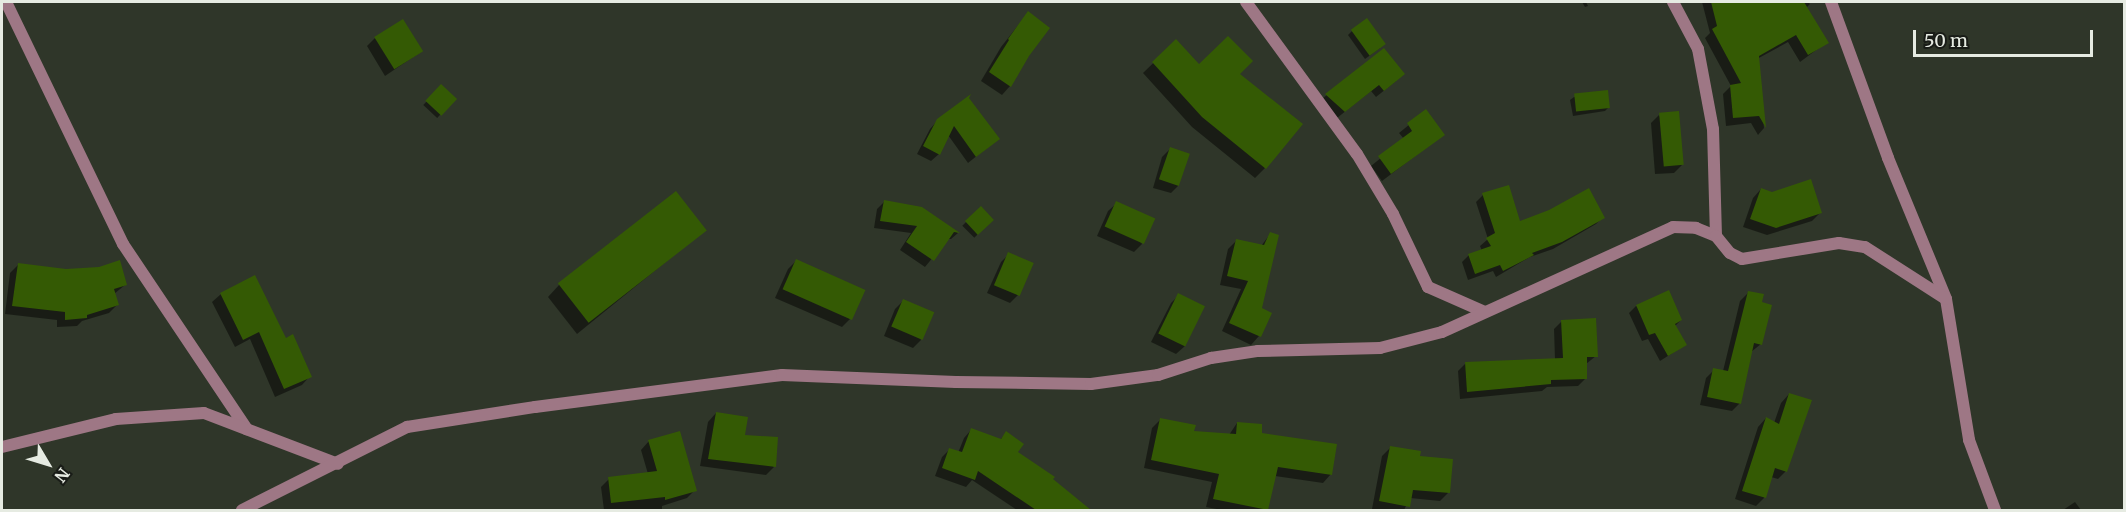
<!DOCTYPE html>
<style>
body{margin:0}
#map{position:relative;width:2126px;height:512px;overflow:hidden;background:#2f3629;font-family:Merriweather,serif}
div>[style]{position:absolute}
.shadow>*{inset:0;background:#0007;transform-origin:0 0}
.building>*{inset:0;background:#345a04;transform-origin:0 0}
.minor>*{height:12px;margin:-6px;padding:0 6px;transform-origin:6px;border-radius:6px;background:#9e7785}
span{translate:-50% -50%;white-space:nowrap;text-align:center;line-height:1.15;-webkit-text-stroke:4.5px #191c17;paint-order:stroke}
.frame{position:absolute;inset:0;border:3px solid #e6ebe2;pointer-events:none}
.north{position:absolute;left:18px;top:434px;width:60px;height:60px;-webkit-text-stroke:4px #191c17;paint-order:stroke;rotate:128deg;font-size:16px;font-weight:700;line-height:24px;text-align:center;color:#e6ebe2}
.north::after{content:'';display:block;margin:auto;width:21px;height:27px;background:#e6ebe2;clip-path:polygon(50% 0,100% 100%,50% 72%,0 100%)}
.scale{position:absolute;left:1913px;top:30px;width:180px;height:27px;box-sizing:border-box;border:3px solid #e6ebe2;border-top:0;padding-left:8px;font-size:18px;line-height:21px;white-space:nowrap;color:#e6ebe2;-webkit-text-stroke:4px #191c17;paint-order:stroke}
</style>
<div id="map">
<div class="shadow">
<i style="clip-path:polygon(1582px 2px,1586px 2px,1588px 6px,1585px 7px)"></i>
<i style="clip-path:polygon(1702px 2px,1733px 2px,1734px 4px,1737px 2px,1808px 2px,1810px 4px,1806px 8px,1827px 42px,1800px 62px,1788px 42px,1757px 59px,1764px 128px,1758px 135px,1751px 123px,1726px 126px,1723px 94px,1731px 86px,1705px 38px,1710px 33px)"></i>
<i style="clip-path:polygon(1028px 13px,1028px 55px,1010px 86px,1002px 95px,981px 81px,1001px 47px)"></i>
<i style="clip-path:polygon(1352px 31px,1380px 48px,1365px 59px,1348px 35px)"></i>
<i style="clip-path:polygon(375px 38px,422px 51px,385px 76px,367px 46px)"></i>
<i style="clip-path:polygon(1176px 41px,1199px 67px,1238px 74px,1265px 168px,1255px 178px,1192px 127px,1143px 73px)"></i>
<i style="clip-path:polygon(1384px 50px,1396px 81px,1376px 97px,1371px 91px,1337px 118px,1318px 102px)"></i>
<i style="left:441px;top:86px;width:19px;height:26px;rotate:43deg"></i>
<i style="clip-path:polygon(1574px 97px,1609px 107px,1605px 111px,1573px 116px,1570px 100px)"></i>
<i style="clip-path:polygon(1426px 111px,1443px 135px,1382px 181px,1371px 166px,1404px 139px,1399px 133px)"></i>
<i style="clip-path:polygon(1659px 115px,1682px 165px,1674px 173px,1655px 174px,1651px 123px)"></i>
<i style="clip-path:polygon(938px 120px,998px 139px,968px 163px,948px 135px,939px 154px,931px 161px,917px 154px,930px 129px)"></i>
<i style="clip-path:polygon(1170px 149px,1179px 185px,1171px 193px,1153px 188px,1162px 157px)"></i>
<i style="clip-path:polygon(1761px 189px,1820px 213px,1812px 221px,1767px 235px,1743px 227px,1753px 198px)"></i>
<i style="clip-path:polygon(1483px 195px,1519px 223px,1603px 217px,1596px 224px,1553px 249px,1530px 257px,1496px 277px,1493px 271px,1468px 280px,1462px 262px,1469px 255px,1482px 251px,1480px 246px,1488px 239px,1476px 202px)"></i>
<i style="clip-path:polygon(884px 202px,922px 208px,958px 233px,951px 239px,948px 239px,925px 267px,900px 250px,911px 233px,874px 228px,877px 209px)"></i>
<i style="clip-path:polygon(1117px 203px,1142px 244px,1134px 252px,1097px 236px,1108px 211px)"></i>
<i style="left:980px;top:208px;width:17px;height:25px;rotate:45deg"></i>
<i style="clip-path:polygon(705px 230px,577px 334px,548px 297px,559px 285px)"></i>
<i style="clip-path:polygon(1271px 233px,1260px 309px,1270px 313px,1259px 336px,1251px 345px,1222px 331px,1241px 289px,1220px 285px,1228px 249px,1237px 240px,1261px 246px)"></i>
<i style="clip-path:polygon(1009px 254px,1018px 295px,1010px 303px,987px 293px,1001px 262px)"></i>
<i style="clip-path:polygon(796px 261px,850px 319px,842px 327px,775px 298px,788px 269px)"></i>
<i style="clip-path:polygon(18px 265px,125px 285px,114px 294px,117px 305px,109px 313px,82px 321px,77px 326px,57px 327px,57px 320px,5px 314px,10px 273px)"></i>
<i style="clip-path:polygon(1748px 293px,1761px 344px,1751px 352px,1740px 403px,1732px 411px,1700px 405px,1706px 378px,1714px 370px,1723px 371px,1740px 301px)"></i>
<i style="clip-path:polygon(221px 294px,285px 340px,310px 376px,302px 385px,275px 397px,250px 339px,235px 347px,212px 302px)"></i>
<i style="clip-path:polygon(1179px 295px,1185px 346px,1176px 354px,1151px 342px,1171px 303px)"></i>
<i style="clip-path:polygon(903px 301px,921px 340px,913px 348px,884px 336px,895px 309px)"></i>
<i style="clip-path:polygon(1636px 306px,1681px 320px,1675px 326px,1685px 345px,1660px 361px,1648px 339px,1642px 341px,1629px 313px)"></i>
<i style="clip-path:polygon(1562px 321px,1596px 356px,1586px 364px,1585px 379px,1578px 386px,1547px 387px,1542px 391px,1460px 399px,1458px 371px,1466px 363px,1555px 360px,1554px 329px)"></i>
<i style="clip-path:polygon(1789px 394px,1786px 471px,1778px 479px,1771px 477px,1764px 498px,1756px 506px,1735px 499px,1758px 427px,1766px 418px,1774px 423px,1781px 403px)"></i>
<i style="clip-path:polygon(716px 413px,774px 467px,766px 475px,700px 466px,708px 422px)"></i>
<i style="clip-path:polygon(1160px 420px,1193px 432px,1229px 435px,1237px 423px,1331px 474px,1323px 483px,1275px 476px,1266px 510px,1222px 510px,1206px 507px,1212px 482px,1144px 468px,1152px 428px)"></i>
<i style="clip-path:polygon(971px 430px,1000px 440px,1006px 433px,1016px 453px,1089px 510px,1017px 510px,972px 480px,966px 487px,935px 476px,942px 457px,949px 450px,958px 453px,964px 438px)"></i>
<i style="clip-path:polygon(649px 441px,695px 490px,687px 498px,662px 506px,662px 510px,604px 510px,601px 487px,609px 479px,648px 474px,641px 450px)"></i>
<i style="clip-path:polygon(1391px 447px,1418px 457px,1448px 493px,1440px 501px,1410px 498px,1404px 510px,1372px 509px,1382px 456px)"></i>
<i style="clip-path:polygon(2075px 502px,2081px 510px,2063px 510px)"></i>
</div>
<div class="building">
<i style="clip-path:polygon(1711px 2px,1804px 2px,1829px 43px,1808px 55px,1796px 35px,1759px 56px,1766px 128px,1759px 116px,1733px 118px,1730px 85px,1741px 83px,1712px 29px,1717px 26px)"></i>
<i style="clip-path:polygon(1028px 11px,1050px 28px,1029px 56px,1011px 87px,989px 72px,1009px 40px,1008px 39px)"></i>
<i style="left:1367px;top:18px;width:32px;height:20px;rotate:54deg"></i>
<i style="left:403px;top:19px;width:38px;height:34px;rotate:58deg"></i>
<i style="clip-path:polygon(1228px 36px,1253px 61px,1240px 74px,1303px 124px,1266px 169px,1202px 117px,1152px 62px,1176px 39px,1199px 64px)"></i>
<i style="clip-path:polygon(1384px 48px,1405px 74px,1384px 91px,1379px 85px,1345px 112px,1325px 94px)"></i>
<i style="left:441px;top:84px;width:22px;height:23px;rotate:43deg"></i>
<i style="left:1608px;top:90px;width:18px;height:34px;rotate:84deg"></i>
<i style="clip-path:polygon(971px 94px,969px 98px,1000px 139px,976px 157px,954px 126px,940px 155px,923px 146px,937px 119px)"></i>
<i style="clip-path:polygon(1426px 109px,1445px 135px,1391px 174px,1378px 156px,1412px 131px,1407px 123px)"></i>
<i style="left:1679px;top:111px;width:54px;height:20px;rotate:85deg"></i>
<i style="left:1170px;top:147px;width:21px;height:34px;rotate:19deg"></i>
<i style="clip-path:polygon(1811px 179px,1822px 213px,1776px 228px,1750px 219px,1761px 188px,1772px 192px)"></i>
<i style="clip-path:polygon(1509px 185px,1520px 221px,1549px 210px,1589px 188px,1605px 218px,1562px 242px,1532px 253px,1534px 255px,1503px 271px,1500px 265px,1475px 274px,1468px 254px,1491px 246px,1486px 238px,1495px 233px,1482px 193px)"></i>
<i style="left:676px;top:191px;width:50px;height:150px;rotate:52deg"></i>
<i style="clip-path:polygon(884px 200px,922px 207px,960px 233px,954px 232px,934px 261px,906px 242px,917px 226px,880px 221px)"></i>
<i style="left:1116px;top:201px;width:43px;height:28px;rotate:24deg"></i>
<i style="left:981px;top:206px;width:19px;height:22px;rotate:47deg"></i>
<i style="clip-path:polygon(1270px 232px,1279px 235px,1262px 308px,1272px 313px,1261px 337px,1229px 323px,1248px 281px,1227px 276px,1236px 239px,1264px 245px)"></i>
<i style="left:1008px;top:252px;width:28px;height:36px;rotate:23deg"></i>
<i style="left:796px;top:259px;width:76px;height:33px;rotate:24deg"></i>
<i style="clip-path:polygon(120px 260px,127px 285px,114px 289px,119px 305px,87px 315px,87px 318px,65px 320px,65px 312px,12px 306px,18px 263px,66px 269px,99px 267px)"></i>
<i style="clip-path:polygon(255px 275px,286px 338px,293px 334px,312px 377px,284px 389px,259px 332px,243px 340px,220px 293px)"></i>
<i style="clip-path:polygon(1669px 290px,1682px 320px,1675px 324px,1687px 345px,1668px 356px,1655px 333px,1649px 335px,1636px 305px)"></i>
<i style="clip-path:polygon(1748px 291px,1764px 294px,1762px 302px,1772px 305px,1762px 345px,1754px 343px,1741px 404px,1707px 397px,1713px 368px,1728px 371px)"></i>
<i style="left:1178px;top:293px;width:30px;height:45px;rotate:26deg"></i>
<i style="left:903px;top:299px;width:34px;height:30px;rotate:23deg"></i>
<i style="clip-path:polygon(1596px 318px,1598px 357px,1587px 357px,1587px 379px,1551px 380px,1551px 384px,1467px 392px,1465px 362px,1563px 358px,1561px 320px)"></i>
<i style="clip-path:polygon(1789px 393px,1812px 400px,1787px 472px,1775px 468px,1766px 498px,1742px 491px,1766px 417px,1779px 424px)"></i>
<i style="clip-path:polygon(716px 412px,748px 417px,745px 435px,778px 437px,776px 467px,708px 459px)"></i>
<i style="clip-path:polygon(1160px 418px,1196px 425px,1194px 431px,1236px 434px,1237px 422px,1262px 424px,1262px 433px,1337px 444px,1332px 475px,1278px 467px,1268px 510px,1213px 499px,1219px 474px,1151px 460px)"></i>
<i style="clip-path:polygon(971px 428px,1001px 439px,1006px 431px,1024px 444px,1018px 452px,1055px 477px,1053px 479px,1091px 510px,1036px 510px,978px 471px,975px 480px,942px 468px,949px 448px,962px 452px)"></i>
<i style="clip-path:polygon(680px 431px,697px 491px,665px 500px,665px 497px,611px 503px,608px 477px,657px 471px,648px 440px)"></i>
<i style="clip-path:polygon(1390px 446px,1421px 451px,1420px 456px,1453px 459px,1450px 493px,1413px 490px,1410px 507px,1379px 501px)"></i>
</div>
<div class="minor">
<i style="left:6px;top:2px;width:269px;rotate:64.2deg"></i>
<i style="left:123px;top:244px;width:223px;rotate:56.2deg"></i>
<i style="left:1246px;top:2px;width:188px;rotate:53.9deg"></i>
<i style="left:1357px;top:154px;width:70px;rotate:59deg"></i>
<i style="left:1393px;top:214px;width:81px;rotate:64.4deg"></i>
<i style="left:1428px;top:287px;width:62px;rotate:23.7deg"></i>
<i style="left:1673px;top:2px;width:53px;rotate:62deg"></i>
<i style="left:1698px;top:49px;width:81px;rotate:79.4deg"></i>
<i style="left:1713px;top:129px;width:107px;rotate:88.4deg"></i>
<i style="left:1831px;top:2px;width:166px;rotate:69.9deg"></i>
<i style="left:1888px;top:158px;width:152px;rotate:67.6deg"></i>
<i style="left:1946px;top:299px;width:143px;rotate:80.7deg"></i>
<i style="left:1969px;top:440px;width:75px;rotate:69.6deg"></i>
<i style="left:2px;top:447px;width:117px;rotate:-13.8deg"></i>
<i style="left:116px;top:419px;width:88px;rotate:-3.9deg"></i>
<i style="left:204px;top:413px;width:143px;rotate:20.8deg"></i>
<i style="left:242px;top:510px;width:185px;rotate:-26.7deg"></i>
<i style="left:407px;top:427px;width:130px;rotate:-8.9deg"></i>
<i style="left:535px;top:407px;width:249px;rotate:-7.4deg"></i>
<i style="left:782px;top:375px;width:174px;rotate:2.3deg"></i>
<i style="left:956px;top:382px;width:135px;rotate:0.8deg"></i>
<i style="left:1091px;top:384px;width:68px;rotate:-7.7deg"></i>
<i style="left:1158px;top:375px;width:56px;rotate:-17.8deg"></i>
<i style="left:1211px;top:358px;width:48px;rotate:-8.5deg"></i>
<i style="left:1258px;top:351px;width:122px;rotate:-1.4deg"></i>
<i style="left:1380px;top:348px;width:64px;rotate:-14.5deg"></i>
<i style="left:1442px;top:332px;width:254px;rotate:-24.4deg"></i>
<i style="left:1673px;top:227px;width:23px;rotate:2deg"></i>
<i style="left:1696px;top:228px;width:22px;rotate:22deg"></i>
<i style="left:1716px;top:236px;width:22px;rotate:51deg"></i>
<i style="left:1730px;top:253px;width:13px;rotate:27deg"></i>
<i style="left:1742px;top:259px;width:98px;rotate:-9.4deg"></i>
<i style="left:1839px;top:243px;width:26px;rotate:9deg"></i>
<i style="left:1865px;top:247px;width:96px;rotate:32.7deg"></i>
</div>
<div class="frame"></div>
<div class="north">N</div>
<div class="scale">50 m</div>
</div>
